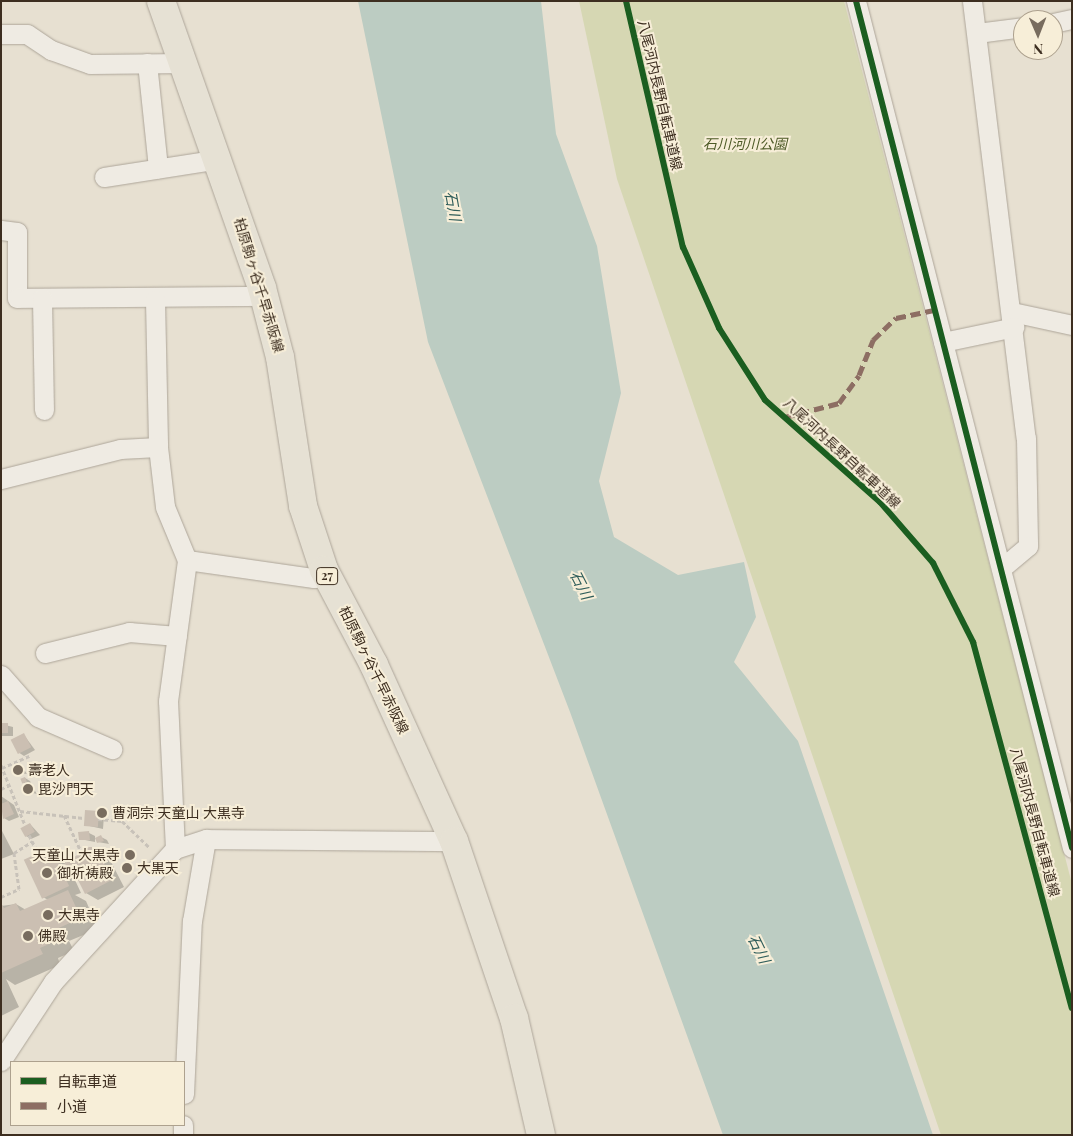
<!DOCTYPE html>
<meta charset="utf-8">
<style>
body{margin:0}
#map{position:relative;width:1073px;height:1136px;overflow:hidden;background:#e7e0d1;font-family:"Playfair Display","Noto Sans JP",serif}
div>[style]{position:absolute}
.green>*{inset:0;background:#d6d7b3}
.water>*{inset:0;background:#bcccc2}
.shadow>*{inset:0;background:#0003}
.building>*{inset:0;background:#cbbfb2;transform-origin:0 0}
.path>*{height:3px;margin-top:-1.5px;transform-origin:0;background:repeating-linear-gradient(90deg,#c8c2b9 0 4px,transparent 0 6.5px)}
.roads{filter:drop-shadow(0 0 1px #ada599) drop-shadow(0 0 1px #ada599)}
.street>*{height:19px;margin:-9.5px;padding:0 9.5px;transform-origin:9.5px;border-radius:9.5px;background:#efebe3}
.primary>*{height:28px;margin:-14px;padding:0 14px;transform-origin:14px;border-radius:14px;background:#e6e1d4}
.quiet>*{height:5px;margin-top:-2.5px;transform-origin:0;background:repeating-linear-gradient(90deg,#8d6e63 0 10px,transparent 0 15px)}
.cycleway>*{height:6px;margin:-3px;padding:0 3px;transform-origin:3px;border-radius:3px;background:#1b5e20}
.dots>*{width:14px;height:14px;translate:-50% -50%;box-sizing:border-box;border:2px solid #f7eed8;border-radius:50%}
span{translate:-50% -50%;white-space:nowrap;text-align:center;line-height:1.15;-webkit-text-stroke:4px #f7eed8;paint-order:stroke}
.shield-label span{padding:1px 4px;background:#f7eed8;border:1px solid;border-radius:4px;-webkit-text-stroke-width:0}
.shield-label{font-size:12px;color:#3d2e20;font-weight:700}
.street-label{font-size:14px;color:#3d2e20}
.park-label{font-size:14px;color:#4d5a26;font-style:italic}
.poi-label{font-size:14px;color:#3d2e20}
.left{translate:0 -50%;text-align:left}
.right{translate:-100% -50%;text-align:right}
.water-label{font-size:15px;color:#2f5d5a;font-style:italic}
.frame{position:absolute;inset:0;border:2px solid #3d2e20;pointer-events:none}
.legend{position:absolute;left:10px;top:1061px;width:175px;height:65px;box-sizing:border-box;background:#f7eed8;border:1px solid #ada18e;margin:0;padding:6px 9px;list-style:none;font-size:15px;color:#3d2e20}
.legend li{display:flex;align-items:center;gap:10px;height:25px}
.legend b{width:25px;border:1px solid #ada18e}
.north{position:absolute;left:1013px;top:10px;width:50px;height:50px;box-sizing:border-box;background:#f7eed8;border:1px solid #ada18e;border-radius:50%;rotate:179deg;font-size:14px;font-weight:700;line-height:20px;text-align:center;color:#3d2e20}
.north::after{content:'';display:block;margin:auto;width:18px;height:22px;background:#786c5e;clip-path:polygon(50% 0,100% 100%,50% 72%,0 100%)}
</style>
<div id="map">
<div class="green">
<i style="clip-path:polygon(579px 1px,844px 1px,1072px 884px,1072px 1135px,941px 1135px,617px 179px)"></i>
</div>
<div class="water">
<i style="clip-path:polygon(358px 1px,541px 1px,556px 134px,597px 246px,621px 393px,599px 481px,614px 537px,678px 575px,744px 562px,756px 617px,734px 662px,798px 741px,933px 1135px,723px 1135px,570px 712px,428px 342px)"></i>
</div>
<div class="shadow">
<i style="clip-path:polygon(1px 724px,13px 727px,13px 736px,1px 736px)"></i>
<i style="clip-path:polygon(24px 735px,35px 750px,24px 756px,18px 752px)"></i>
<i style="clip-path:polygon(20px 767px,25px 771px,27px 774px,18px 773px)"></i>
<i style="clip-path:polygon(25px 778px,30px 781px,32px 785px,23px 783px)"></i>
<i style="clip-path:polygon(29px 787px,35px 791px,37px 794px,28px 792px)"></i>
<i style="clip-path:polygon(1px 796px,14px 805px,19px 817px,9px 821px,4px 818px)"></i>
<i style="clip-path:polygon(99px 812px,104px 816px,103px 829px,85px 825px)"></i>
<i style="clip-path:polygon(30px 824px,40px 835px,31px 839px,26px 836px)"></i>
<i style="clip-path:polygon(1px 829px,14px 854px,1px 859px)"></i>
<i style="clip-path:polygon(89px 833px,95px 836px,95px 842px,80px 839px)"></i>
<i style="clip-path:polygon(101px 837px,107px 840px,109px 844px,98px 842px)"></i>
<i style="clip-path:polygon(51px 848px,67px 864px,96px 849px,108px 856px,124px 887px,98px 900px,86px 893px,79px 878px,75px 880px,81px 893px,75px 895px,86px 901px,98px 929px,69px 941px,74px 951px,58px 958px,60px 965px,15px 985px,6px 979px,19px 1007px,1px 1016px,1px 906px,16px 904px,26px 910px,48px 900px,43px 897px)"></i>
</div>
<div class="building">
<i style="left:1px;top:723px;width:7px;height:10px"></i>
<i style="left:24px;top:733px;width:16px;height:15px;rotate:63deg"></i>
<i style="left:20px;top:766px;width:5px;height:5px;rotate:68deg"></i>
<i style="left:25px;top:777px;width:5px;height:5px;rotate:68deg"></i>
<i style="clip-path:polygon(30px 786px,32px 791px,27px 793px,24px 788px)"></i>
<i style="clip-path:polygon(8px 801px,14px 814px,3px 819px,1px 804px)"></i>
<i style="left:85px;top:810px;width:14px;height:16px;rotate:4deg"></i>
<i style="left:30px;top:823px;width:10px;height:11px;rotate:61deg"></i>
<i style="clip-path:polygon(89px 831px,90px 840px,79px 840px,78px 832px)"></i>
<i style="clip-path:polygon(101px 835px,104px 841px,97px 843px,95px 838px)"></i>
<i style="left:51px;top:847px;width:43px;height:30px;rotate:65deg"></i>
<i style="clip-path:polygon(89px 847px,96px 847px,112px 880px,85px 894px,75px 874px,67px 878px,61px 866px)"></i>
<i style="clip-path:polygon(68px 890px,81px 918px,52px 931px,56px 941px,40px 948px,43px 954px,1px 973px,1px 903px,4px 908px,16px 903px,20px 911px)"></i>
</div>
<div class="path">
<i style="left:1px;top:765px;width:65px;rotate:68.2deg"></i>
<i style="left:2px;top:768px;width:30px;rotate:-24deg"></i>
<i style="left:1px;top:789px;width:10px;rotate:-24deg"></i>
<i style="left:20px;top:811px;width:64px;rotate:6.2deg"></i>
<i style="left:64px;top:815px;width:40px;rotate:65deg"></i>
<i style="left:98px;top:819px;width:24px;rotate:5deg"></i>
<i style="left:122px;top:821px;width:37px;rotate:44deg"></i>
<i style="left:29px;top:835px;width:20px;rotate:63deg"></i>
<i style="left:1px;top:897px;width:20px;rotate:-24deg"></i>
<i style="left:19px;top:889px;width:36px;rotate:-98deg"></i>
<i style="left:14px;top:853px;width:22px;rotate:-32deg"></i>
</div>
<div class="roads">
<div class="street">
<i style="left:856px;top:1px;width:874px;rotate:75.69deg"></i>
<i style="left:972px;top:1px;width:440px;rotate:83deg"></i>
<i style="left:1026px;top:438px;width:108px;rotate:88.9deg"></i>
<i style="left:1028px;top:546px;width:35px;rotate:140deg"></i>
<i style="left:1053px;top:23px;width:19px;rotate:-12deg"></i>
<i style="left:977px;top:33px;width:46px;rotate:-7.4deg"></i>
<i style="left:1px;top:34px;width:26px"></i>
<i style="left:27px;top:34px;width:29px;rotate:34deg"></i>
<i style="left:51px;top:50px;width:41px;rotate:19.7deg"></i>
<i style="left:90px;top:64px;width:96px;rotate:-0.6deg"></i>
<i style="left:147px;top:63px;width:106px;rotate:84deg"></i>
<i style="left:104px;top:177px;width:116px;rotate:-8.9deg"></i>
<i style="left:1px;top:230px;width:16px;rotate:7deg"></i>
<i style="left:17px;top:232px;width:66px;rotate:90deg"></i>
<i style="left:17px;top:298px;width:248px;rotate:-0.5deg"></i>
<i style="left:42px;top:298px;width:112px;rotate:89deg"></i>
<i style="left:155px;top:300px;width:147px;rotate:88.8deg"></i>
<i style="left:158px;top:447px;width:60px;rotate:83.3deg"></i>
<i style="left:165px;top:507px;width:57px;rotate:67.5deg"></i>
<i style="left:187px;top:560px;width:128px;rotate:8.1deg"></i>
<i style="left:314px;top:578px;width:13px;rotate:-39deg"></i>
<i style="left:1012px;top:312px;width:61px;rotate:12.2deg"></i>
<i style="left:943px;top:342px;width:73px;rotate:-11.9deg"></i>
<i style="left:1px;top:479px;width:123px;rotate:-14.1deg"></i>
<i style="left:120px;top:449px;width:38px;rotate:-3deg"></i>
<i style="left:45px;top:653px;width:87px;rotate:-14deg"></i>
<i style="left:129px;top:632px;width:48px;rotate:4.8deg"></i>
<i style="left:1px;top:675px;width:56px;rotate:48.6deg"></i>
<i style="left:38px;top:717px;width:81px;rotate:23.4deg"></i>
<i style="left:175px;top:849px;width:148px;rotate:-92.7deg"></i>
<i style="left:168px;top:701px;width:142px;rotate:-82.3deg"></i>
<i style="left:1px;top:1061px;width:95px;rotate:-56.6deg"></i>
<i style="left:53px;top:982px;width:180px;rotate:-47.5deg"></i>
<i style="left:175px;top:849px;width:33px;rotate:-18deg"></i>
<i style="left:206px;top:839px;width:248px;rotate:0.5deg"></i>
<i style="left:184px;top:1094px;width:173px;rotate:-87.4deg"></i>
<i style="left:192px;top:921px;width:83px;rotate:-80.3deg"></i>
<i style="left:183px;top:1135px;width:10px;rotate:-90deg"></i>
</div>
<div class="primary">
<i style="left:161px;top:1px;width:304px;rotate:70.6deg"></i>
<i style="left:262px;top:288px;width:71px;rotate:75.4deg"></i>
<i style="left:280px;top:357px;width:151px;rotate:81.2deg"></i>
<i style="left:303px;top:506px;width:67px;rotate:71.8deg"></i>
<i style="left:324px;top:570px;width:107px;rotate:62.2deg"></i>
<i style="left:374px;top:665px;width:193px;rotate:65.6deg"></i>
<i style="left:454px;top:841px;width:187px;rotate:71.3deg"></i>
<i style="left:514px;top:1018px;width:120px;rotate:77deg"></i>
</div>
</div>
<div class="quiet">
<i style="left:785px;top:417px;width:56px;rotate:-14.5deg"></i>
<i style="left:839px;top:403px;width:34px;rotate:-54deg"></i>
<i style="left:859px;top:375px;width:38px;rotate:-68deg"></i>
<i style="left:873px;top:340px;width:32px;rotate:-44deg"></i>
<i style="left:896px;top:318px;width:40px;rotate:-12deg"></i>
</div>
<div class="cycleway">
<i style="left:626px;top:1px;width:253px;rotate:77deg"></i>
<i style="left:683px;top:247px;width:89px;rotate:66deg"></i>
<i style="left:719px;top:328px;width:85px;rotate:57.4deg"></i>
<i style="left:765px;top:400px;width:154px;rotate:41.6deg"></i>
<i style="left:880px;top:502px;width:81px;rotate:49deg"></i>
<i style="left:933px;top:563px;width:89px;rotate:63.1deg"></i>
<i style="left:973px;top:642px;width:379px;rotate:74.9deg"></i>
<i style="left:856px;top:1px;width:874px;rotate:75.69deg"></i>
</div>
<div class="dots">
<i style="left:18px;top:770px;background:#786c5e"></i>
<i style="left:28px;top:789px;background:#786c5e"></i>
<i style="left:102px;top:813px;background:#786c5e"></i>
<i style="left:130px;top:855px;background:#786c5e"></i>
<i style="left:127px;top:868px;background:#786c5e"></i>
<i style="left:47px;top:873px;background:#786c5e"></i>
<i style="left:48px;top:915px;background:#786c5e"></i>
<i style="left:28px;top:936px;background:#786c5e"></i>
</div>
<div class="shield-label">
<span style="left:327px;top:576px">27</span>
</div>
<div class="street-label">
<span style="left:660px;top:95px;rotate:77deg">八尾河内長野自転車道線</span>
<span style="left:259px;top:285px;rotate:73deg">柏原駒ヶ谷千早赤阪線</span>
<span style="left:842px;top:453px;rotate:43deg">八尾河内長野自転車道線</span>
<span style="left:374px;top:670px;rotate:64deg">柏原駒ヶ谷千早赤阪線</span>
<span style="left:1035px;top:822px;rotate:75deg">八尾河内長野自転車道線</span>
</div>
<div class="park-label">
<span style="left:745px;top:144px">石川河川公園</span>
</div>
<div class="poi-label">
<span class="left" style="left:28px;top:770px">壽老人</span>
<span class="left" style="left:38px;top:789px">毘沙門天</span>
<span class="left" style="left:112px;top:813px">曹洞宗 天童山 大黒寺</span>
<span class="right" style="left:120px;top:855px">天童山 大黒寺</span>
<span class="left" style="left:137px;top:868px">大黒天</span>
<span class="left" style="left:57px;top:873px">御祈祷殿</span>
<span class="left" style="left:58px;top:915px">大黒寺</span>
<span class="left" style="left:38px;top:936px">佛殿</span>
</div>
<div class="water-label">
<span style="left:453px;top:206px;rotate:80deg">石川</span>
<span style="left:581px;top:585px;rotate:63deg">石川</span>
<span style="left:759px;top:949px;rotate:64deg">石川</span>
</div>
<div class="frame"></div>
<ul class="legend">
<li><b style="height:6px;background:#1b5e20"></b>自転車道</li>
<li><b style="height:6px;background:#8d6e63"></b>小道</li>
</ul>
<div class="north">N</div>
</div>
